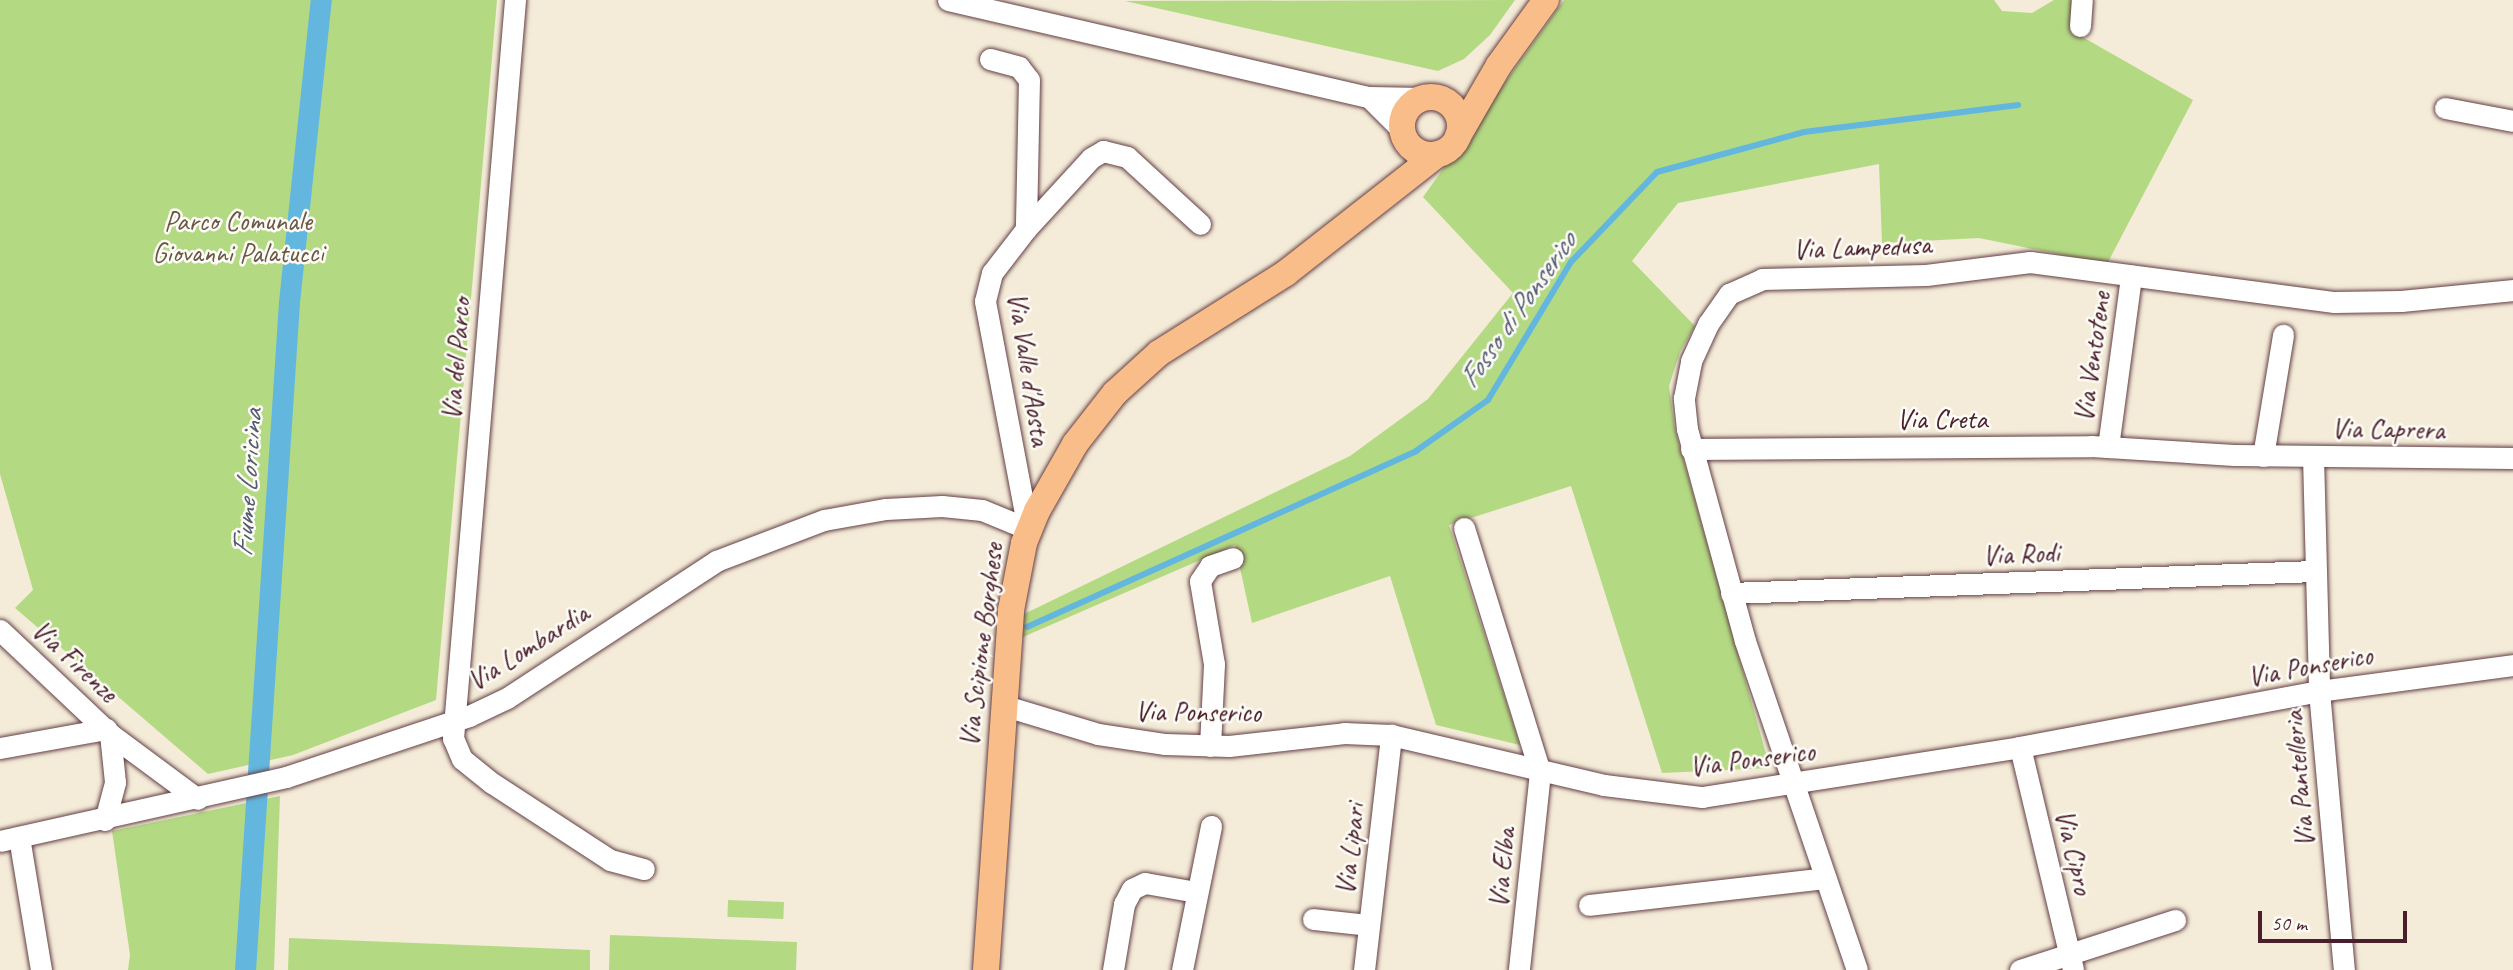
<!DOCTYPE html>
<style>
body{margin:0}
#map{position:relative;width:2513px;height:970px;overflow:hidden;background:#f4ecd8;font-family:Caveat,sans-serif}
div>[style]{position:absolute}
.green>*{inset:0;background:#b3da83;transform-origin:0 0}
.stream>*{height:6px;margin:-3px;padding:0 3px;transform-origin:3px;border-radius:3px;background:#63b6de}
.canal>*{height:21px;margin:-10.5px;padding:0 10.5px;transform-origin:10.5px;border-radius:10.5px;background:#63b6de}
.roads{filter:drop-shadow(0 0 2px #643e45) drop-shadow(0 0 2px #643e45)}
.minor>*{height:21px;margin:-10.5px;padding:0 10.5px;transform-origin:10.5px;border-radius:10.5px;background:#fff}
.major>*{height:26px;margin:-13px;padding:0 13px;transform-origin:13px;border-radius:13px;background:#f8bd88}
.major>.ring{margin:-13px;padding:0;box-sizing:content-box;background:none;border:26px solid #f8bd88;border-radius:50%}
span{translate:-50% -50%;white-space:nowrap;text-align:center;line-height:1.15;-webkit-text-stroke:5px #fdfcf7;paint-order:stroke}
.park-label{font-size:28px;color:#6a5745}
.street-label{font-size:28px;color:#4a1f2b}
.water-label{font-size:30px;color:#545b73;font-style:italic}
.scale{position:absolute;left:2258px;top:911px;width:149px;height:32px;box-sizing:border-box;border:4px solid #4a1f2b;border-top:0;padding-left:9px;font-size:21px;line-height:24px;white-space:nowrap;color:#4a1f2b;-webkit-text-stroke:5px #fdfcf7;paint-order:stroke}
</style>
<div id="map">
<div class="green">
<i style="clip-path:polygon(0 0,497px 0,436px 700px,293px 755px,208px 774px,15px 608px,33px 590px,0 474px)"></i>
<i style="clip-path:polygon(1515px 0,1490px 35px,1464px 59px,1438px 71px,1125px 1px)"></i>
<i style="clip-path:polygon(1564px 0,1994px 0,2002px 11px,2032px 13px,2054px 0,2077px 0,2072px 31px,2193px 100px,2107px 264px,1979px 238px,1882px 243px,1879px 164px,1678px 203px,1632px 261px,1695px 326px,1680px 352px,1669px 386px,1675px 429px,1770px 768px,1662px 773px,1571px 486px,1449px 525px,1520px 745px,1436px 725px,1390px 576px,1252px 623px,1235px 545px,1016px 640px,1022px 615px,1350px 456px,1428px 399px,1513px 293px,1423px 197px)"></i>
<i style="clip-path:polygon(280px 796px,274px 970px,128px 970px,130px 955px,112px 831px)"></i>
<i style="left:728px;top:900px;width:56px;height:17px;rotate:2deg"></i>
<i style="clip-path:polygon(610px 935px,797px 942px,796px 970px,609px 970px)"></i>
<i style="clip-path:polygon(289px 938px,590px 950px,590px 970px,288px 970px)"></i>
</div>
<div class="stream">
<i style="left:1027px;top:627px;width:427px;rotate:-24.3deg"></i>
<i style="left:1416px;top:451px;width:88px;rotate:-35.3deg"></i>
<i style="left:1488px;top:400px;width:161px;rotate:-59deg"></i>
<i style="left:1571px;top:262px;width:124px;rotate:-46.3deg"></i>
<i style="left:1657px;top:172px;width:152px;rotate:-15.2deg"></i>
<i style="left:1804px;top:132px;width:216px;rotate:-7.2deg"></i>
</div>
<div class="canal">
<i style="left:245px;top:970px;width:669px;rotate:-86.23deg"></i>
<i style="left:289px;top:302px;width:304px;rotate:-84deg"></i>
</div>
<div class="roads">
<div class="minor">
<i style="left:515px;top:0;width:741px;rotate:94.8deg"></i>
<i style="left:453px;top:738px;width:23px;rotate:67deg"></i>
<i style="left:462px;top:759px;width:38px;rotate:39deg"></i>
<i style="left:492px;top:783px;width:141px;rotate:33.1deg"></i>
<i style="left:610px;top:860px;width:35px;rotate:15deg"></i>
<i style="left:948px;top:0;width:432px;rotate:13deg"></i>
<i style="left:1369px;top:97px;width:54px;rotate:1.1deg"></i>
<i style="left:2080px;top:26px;width:26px;rotate:-86deg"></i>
<i style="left:990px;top:59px;width:30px;rotate:15deg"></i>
<i style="left:1019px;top:67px;width:16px;rotate:52deg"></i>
<i style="left:1029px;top:80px;width:149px;rotate:91.2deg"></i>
<i style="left:1369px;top:97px;width:47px;rotate:45deg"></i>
<i style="left:2445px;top:108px;width:69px;rotate:10.8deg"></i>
<i style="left:2108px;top:447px;width:173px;rotate:-82.3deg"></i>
<i style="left:1691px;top:449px;width:400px;rotate:-0.4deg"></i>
<i style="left:2091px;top:446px;width:143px;rotate:3.6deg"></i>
<i style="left:2234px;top:455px;width:279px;rotate:0.6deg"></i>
<i style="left:2263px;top:456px;width:123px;rotate:-80.6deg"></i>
<i style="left:2313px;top:456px;width:235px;rotate:88.5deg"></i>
<i style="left:2319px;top:691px;width:280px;rotate:84.9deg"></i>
<i style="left:1464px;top:528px;width:256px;rotate:72.7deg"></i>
<i style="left:1540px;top:772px;width:199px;rotate:96.1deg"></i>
<i style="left:1028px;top:529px;width:232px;rotate:-100.7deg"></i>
<i style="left:985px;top:301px;width:29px;rotate:-76deg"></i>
<i style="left:992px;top:273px;width:56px;rotate:-52.3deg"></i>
<i style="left:1026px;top:229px;width:96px;rotate:-47.5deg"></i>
<i style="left:1091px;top:158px;width:14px;rotate:-30deg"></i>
<i style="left:1103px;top:151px;width:25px;rotate:14deg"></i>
<i style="left:1127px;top:157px;width:99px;rotate:42.5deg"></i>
<i style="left:1731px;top:593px;width:582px;rotate:-2.16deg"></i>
<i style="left:0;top:630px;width:151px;rotate:43.4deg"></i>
<i style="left:110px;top:734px;width:109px;rotate:36.5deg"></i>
<i style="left:1002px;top:705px;width:100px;rotate:16.8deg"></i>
<i style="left:1098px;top:734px;width:68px;rotate:8.5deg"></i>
<i style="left:1165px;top:744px;width:64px;rotate:1.8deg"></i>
<i style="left:1229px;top:746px;width:116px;rotate:-6.4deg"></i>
<i style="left:1344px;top:733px;width:47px;rotate:2.4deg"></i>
<i style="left:1391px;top:735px;width:219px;rotate:13.2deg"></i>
<i style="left:1604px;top:785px;width:99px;rotate:7deg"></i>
<i style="left:1702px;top:797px;width:322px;rotate:-8.9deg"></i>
<i style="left:2020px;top:747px;width:304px;rotate:-10.6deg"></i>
<i style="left:2319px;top:691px;width:196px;rotate:-7.6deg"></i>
<i style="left:1210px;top:746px;width:82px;rotate:-87.2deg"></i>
<i style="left:1214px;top:664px;width:84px;rotate:-99.6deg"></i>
<i style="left:1200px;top:581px;width:18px;rotate:-56deg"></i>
<i style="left:1210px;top:566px;width:24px;rotate:-19deg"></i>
<i style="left:2020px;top:747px;width:229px;rotate:76.6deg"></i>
<i style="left:0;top:748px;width:108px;rotate:-10.2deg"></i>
<i style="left:105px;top:820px;width:39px;rotate:-75deg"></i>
<i style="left:115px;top:782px;width:48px;rotate:-95.9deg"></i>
<i style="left:19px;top:837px;width:135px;rotate:80.6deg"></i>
<i style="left:0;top:841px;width:293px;rotate:-12.6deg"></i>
<i style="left:286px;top:777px;width:193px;rotate:-18.4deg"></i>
<i style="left:469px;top:716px;width:42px;rotate:-25.3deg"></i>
<i style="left:507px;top:698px;width:250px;rotate:-33.2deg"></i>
<i style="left:716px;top:561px;width:116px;rotate:-20.8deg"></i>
<i style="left:824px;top:520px;width:63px;rotate:-10.1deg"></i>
<i style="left:886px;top:509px;width:56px;rotate:-3.1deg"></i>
<i style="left:942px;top:506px;width:40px;rotate:5.7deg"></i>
<i style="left:982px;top:510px;width:50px;rotate:22.4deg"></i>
<i style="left:1589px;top:905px;width:238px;rotate:-6.5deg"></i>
<i style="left:1313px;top:919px;width:56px;rotate:6.1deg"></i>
<i style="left:1113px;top:970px;width:67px;rotate:-80.5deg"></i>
<i style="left:1124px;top:904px;width:17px;rotate:-62deg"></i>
<i style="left:1132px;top:889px;width:14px;rotate:-25deg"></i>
<i style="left:1145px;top:883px;width:52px;rotate:10deg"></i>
<i style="left:1182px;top:970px;width:147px;rotate:-78.6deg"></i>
<i style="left:1364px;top:970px;width:237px;rotate:-83.4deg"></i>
<i style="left:1857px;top:970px;width:348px;rotate:-108.8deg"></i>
<i style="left:1745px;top:641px;width:220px;rotate:-105.3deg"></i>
<i style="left:1687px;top:429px;width:31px;rotate:-96deg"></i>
<i style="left:1684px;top:398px;width:38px;rotate:-79deg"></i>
<i style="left:1691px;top:361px;width:41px;rotate:-65.3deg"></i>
<i style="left:1708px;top:324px;width:37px;rotate:-55deg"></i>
<i style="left:1729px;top:294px;width:36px;rotate:-24deg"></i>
<i style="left:1762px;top:279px;width:164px;rotate:-1.4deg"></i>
<i style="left:1926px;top:275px;width:105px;rotate:-7.1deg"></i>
<i style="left:2030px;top:262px;width:307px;rotate:7.5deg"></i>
<i style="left:2334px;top:302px;width:67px;rotate:-0.9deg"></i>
<i style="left:2401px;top:301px;width:113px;rotate:-5.6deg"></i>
<i style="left:2020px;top:970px;width:163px;rotate:-17.9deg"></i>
</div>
<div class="major">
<i class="ring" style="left:1402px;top:97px;width:32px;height:32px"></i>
<i style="left:1458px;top:136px;width:82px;rotate:-60deg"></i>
<i style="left:1499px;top:65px;width:80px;rotate:-54.1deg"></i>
<i style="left:986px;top:970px;width:361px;rotate:-86deg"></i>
<i style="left:1011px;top:610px;width:68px;rotate:-79deg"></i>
<i style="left:1024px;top:543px;width:35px;rotate:-68deg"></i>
<i style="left:1037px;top:511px;width:77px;rotate:-60.4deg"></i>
<i style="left:1075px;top:444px;width:65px;rotate:-51.9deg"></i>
<i style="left:1115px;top:393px;width:59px;rotate:-42.3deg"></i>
<i style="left:1159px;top:353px;width:150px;rotate:-32.2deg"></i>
<i style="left:1286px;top:273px;width:193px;rotate:-38.1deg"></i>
</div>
</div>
<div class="park-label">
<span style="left:238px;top:237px">Parco Comunale<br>Giovanni Palatucci</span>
</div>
<div class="street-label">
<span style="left:1862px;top:247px;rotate:-2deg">Via Lampedusa</span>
<span style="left:2092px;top:357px;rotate:-82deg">Via Ventotene</span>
<span style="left:456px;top:359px;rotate:-85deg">Via del Parco</span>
<span style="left:1029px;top:369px;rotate:81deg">Via Valle d'Aosta</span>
<span style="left:1942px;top:419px">Via Creta</span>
<span style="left:2388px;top:429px;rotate:1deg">Via Caprera</span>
<span style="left:2021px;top:554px;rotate:-2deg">Via Rodi</span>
<span style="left:981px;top:645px;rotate:-83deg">Via Scipione Borghese</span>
<span style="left:528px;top:647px;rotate:-32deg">Via Lombardia</span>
<span style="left:75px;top:661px;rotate:43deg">Via Firenze</span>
<span style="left:2310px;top:666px;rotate:-10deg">Via Ponserico</span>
<span style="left:1198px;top:712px;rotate:1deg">Via Ponserico</span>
<span style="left:1752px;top:759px;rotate:-7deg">Via Ponserico</span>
<span style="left:2299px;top:779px;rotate:-95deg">Via Pantelleria</span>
<span style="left:1350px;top:849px;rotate:-83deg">Via Lipari</span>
<span style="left:2074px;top:852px;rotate:77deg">Via Cipro</span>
<span style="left:1502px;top:868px;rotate:-84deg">Via Elba</span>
</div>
<div class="water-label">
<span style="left:1517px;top:310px;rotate:-55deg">Fosso di Ponserico</span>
<span style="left:247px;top:483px;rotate:-86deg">Fiume Loricina</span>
</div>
<div class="scale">50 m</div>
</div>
